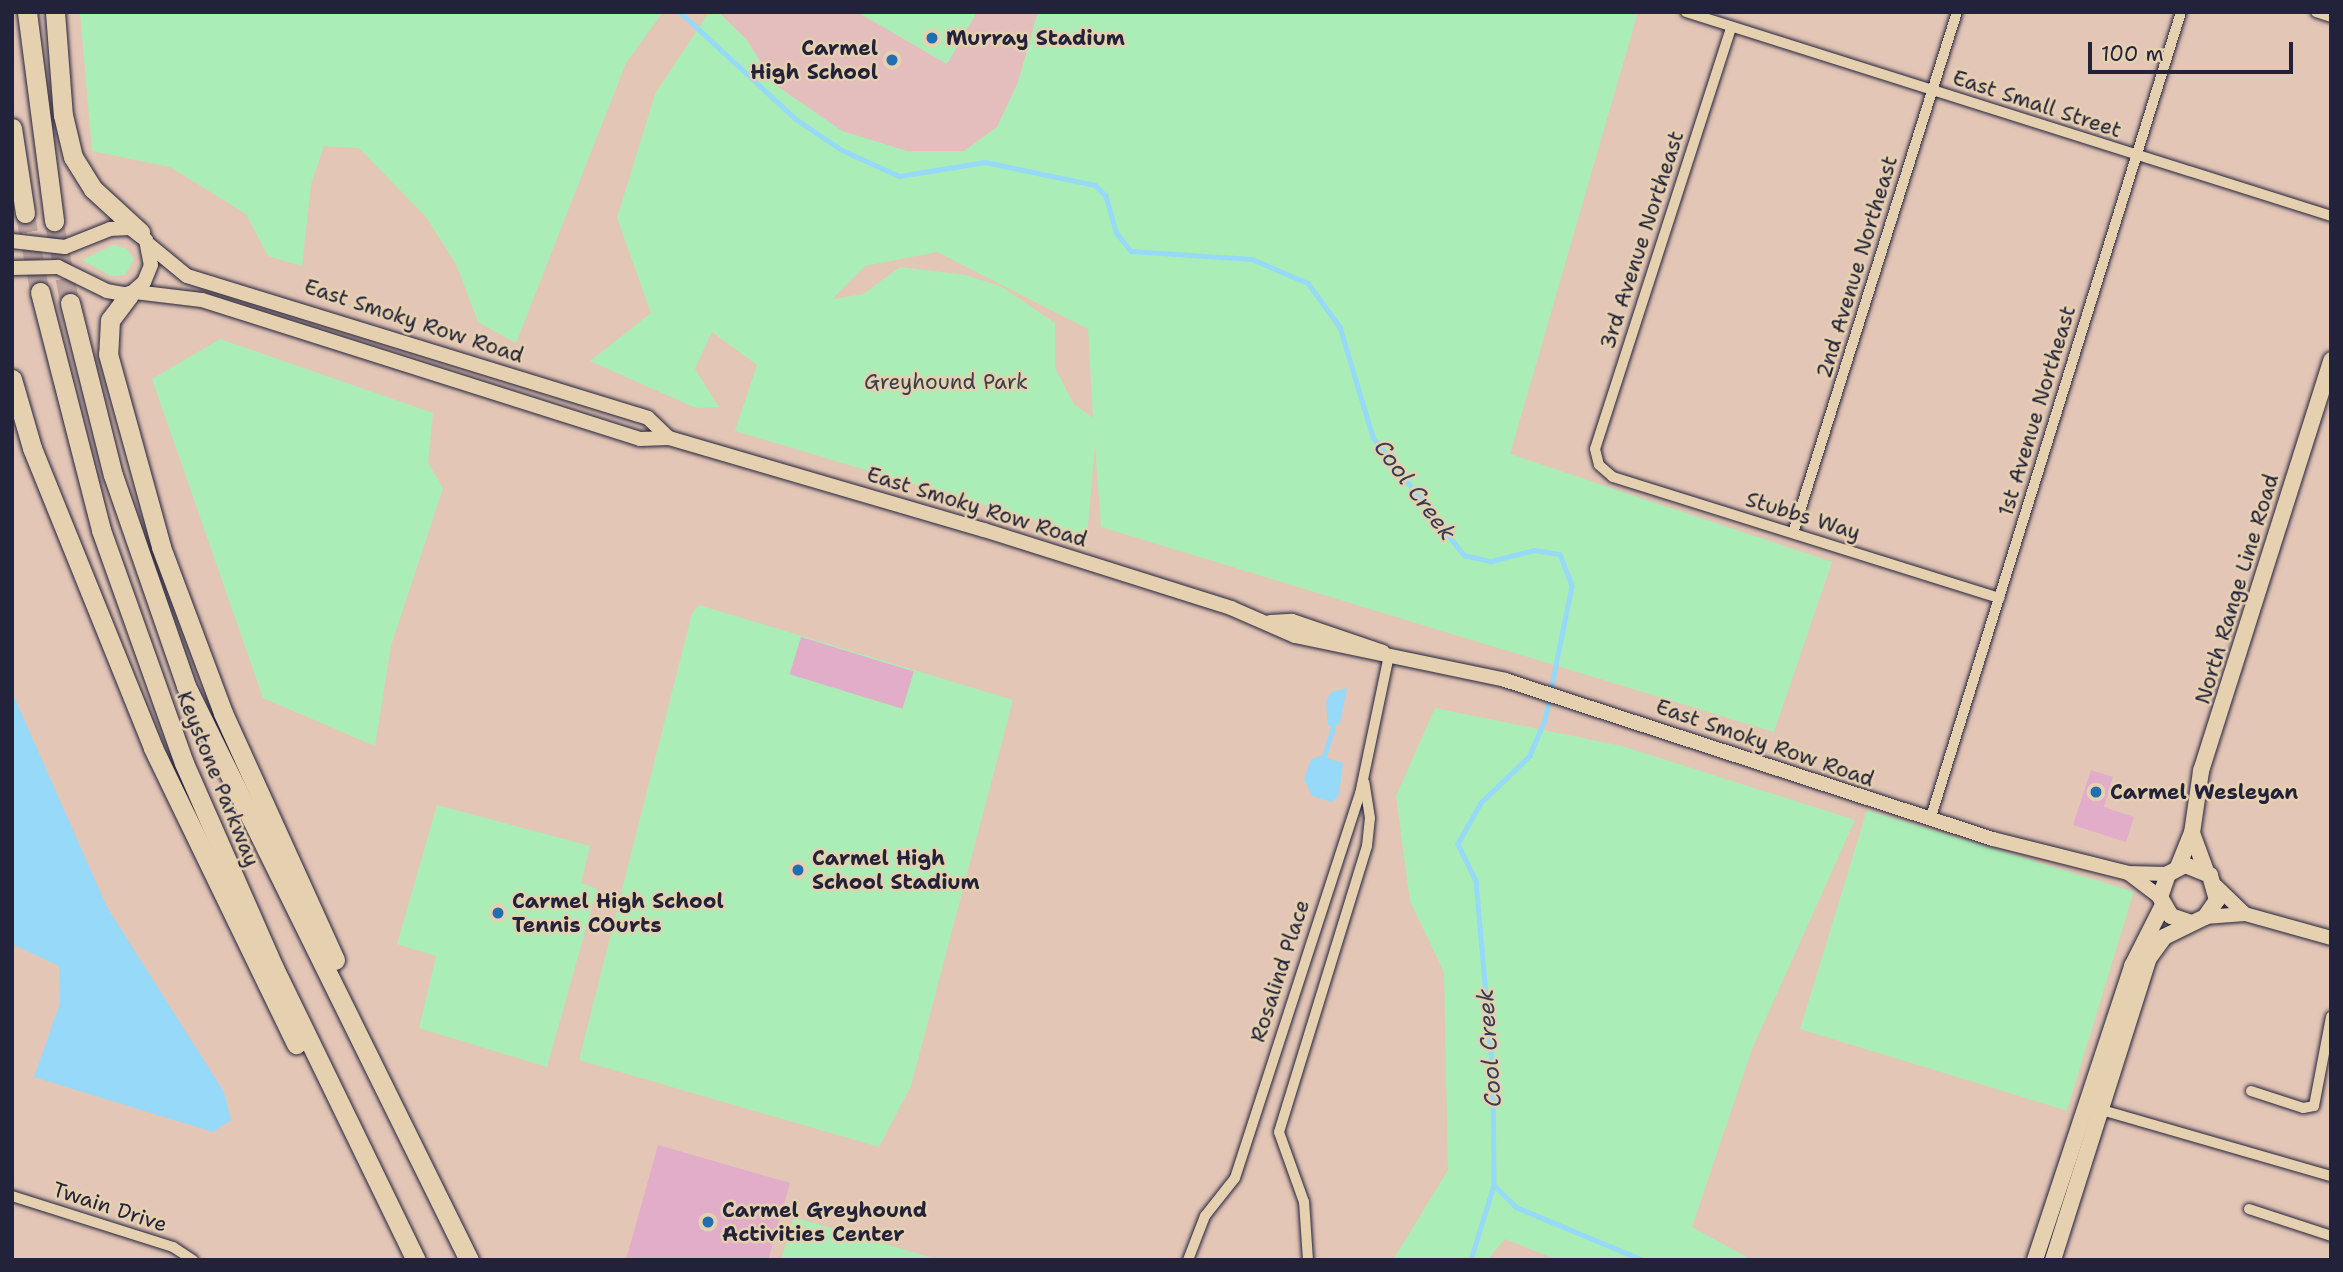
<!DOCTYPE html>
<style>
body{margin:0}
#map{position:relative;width:2343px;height:1272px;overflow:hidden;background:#e4c6b7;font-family:"Shantell Sans",sans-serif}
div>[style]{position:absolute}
.built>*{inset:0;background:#e3bebc}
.green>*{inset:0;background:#abedb7;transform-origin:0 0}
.water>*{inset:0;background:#96d9f8}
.stream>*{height:4.5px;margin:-2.25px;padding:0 2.25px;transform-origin:2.25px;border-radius:2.25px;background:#96d9f8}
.building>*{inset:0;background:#e1adc9;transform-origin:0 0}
.motorway-tunnel>*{height:19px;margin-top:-9.5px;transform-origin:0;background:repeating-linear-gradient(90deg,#bda59e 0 19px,transparent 0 29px)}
.roads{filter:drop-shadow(0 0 2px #22223b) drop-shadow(0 0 2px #22223b)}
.minor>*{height:10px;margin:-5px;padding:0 5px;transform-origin:5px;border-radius:5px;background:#e5d0af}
.tertiary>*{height:14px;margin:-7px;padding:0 7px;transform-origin:7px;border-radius:7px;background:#e5d0af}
.secondary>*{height:16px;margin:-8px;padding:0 8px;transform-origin:8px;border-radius:8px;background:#e5d0af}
.motorway>*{height:19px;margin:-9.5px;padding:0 9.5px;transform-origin:9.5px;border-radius:9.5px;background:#e5d0af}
.dots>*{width:19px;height:19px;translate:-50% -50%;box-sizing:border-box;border:4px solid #e5d0af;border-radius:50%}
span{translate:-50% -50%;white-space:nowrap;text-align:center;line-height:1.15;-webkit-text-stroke:5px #e5d0af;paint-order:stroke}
.poi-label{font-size:21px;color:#22223b;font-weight:700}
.left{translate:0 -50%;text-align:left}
.right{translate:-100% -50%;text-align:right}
.street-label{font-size:21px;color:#22223b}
.park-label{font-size:21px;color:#37404e}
.water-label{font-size:23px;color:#333d57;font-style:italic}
.frame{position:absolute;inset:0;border:14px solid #22223b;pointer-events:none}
.scale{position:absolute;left:2088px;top:42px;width:205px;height:32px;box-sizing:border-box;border:4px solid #22223b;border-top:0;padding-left:9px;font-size:21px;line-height:24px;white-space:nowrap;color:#22223b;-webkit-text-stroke:5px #e5d0af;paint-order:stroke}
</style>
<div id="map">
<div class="built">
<i style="clip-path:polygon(718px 12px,1038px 12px,1018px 82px,997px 127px,964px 151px,907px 151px,842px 131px,774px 84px,747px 39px)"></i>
</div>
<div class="green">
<i style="clip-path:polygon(80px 12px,663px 12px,626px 63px,516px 343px,478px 322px,456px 264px,426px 217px,359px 148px,324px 146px,311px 184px,302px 266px,268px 256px,246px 214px,170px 167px,92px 151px)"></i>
<i style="clip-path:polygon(evenodd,709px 12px,718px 12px,746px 39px,774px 84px,842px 131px,907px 151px,964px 151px,997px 127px,1018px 82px,1038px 12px,1638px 12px,1510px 454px,1832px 562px,1774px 732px,1101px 527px,1095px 445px,1087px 536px,735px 431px,757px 365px,712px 332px,695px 369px,719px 407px,696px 408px,590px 361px,651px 313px,617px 218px,655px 94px,709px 12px,937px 252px,1088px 329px,1093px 418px,1074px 404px,1055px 368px,1055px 323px,1002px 287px,966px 275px,900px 267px,863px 294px,832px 299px,865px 266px,937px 252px)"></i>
<i style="clip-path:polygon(857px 12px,977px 12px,947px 64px)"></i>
<i style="clip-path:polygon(113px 245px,126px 248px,134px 259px,125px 275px,111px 276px,82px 260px)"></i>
<i style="clip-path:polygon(220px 339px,433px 413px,428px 463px,443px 488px,391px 646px,375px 746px,263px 698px,152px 379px)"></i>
<i style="clip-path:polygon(699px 605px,1013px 700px,911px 1086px,879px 1147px,579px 1060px,692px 613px)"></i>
<i style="clip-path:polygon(1435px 708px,1622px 746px,1855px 820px,1752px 1049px,1692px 1227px,1752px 1260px,1558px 1260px,1505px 1239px,1487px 1260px,1393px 1260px,1448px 1170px,1444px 972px,1410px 901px,1396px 796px)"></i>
<i style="clip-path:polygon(437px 805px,590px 846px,581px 883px,597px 889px,547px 1067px,419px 1028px,436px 956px,397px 944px)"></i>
<i style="left:1867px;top:810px;width:279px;height:229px;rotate:17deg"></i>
<i style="clip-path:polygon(794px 1217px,940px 1260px,781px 1260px)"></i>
</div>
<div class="water">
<i style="clip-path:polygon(1347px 688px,1340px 724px,1328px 726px,1326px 702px,1331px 692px)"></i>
<i style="clip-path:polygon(12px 692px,107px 907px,224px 1092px,231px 1120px,213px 1132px,34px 1077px,60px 1003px,59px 966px,12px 944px)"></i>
<i style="clip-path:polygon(1321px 756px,1343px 763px,1339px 795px,1332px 802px,1312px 796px,1304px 779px,1311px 759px)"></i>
</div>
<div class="stream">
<i style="left:680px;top:12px;width:158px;rotate:42.7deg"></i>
<i style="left:796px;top:119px;width:55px;rotate:34deg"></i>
<i style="left:842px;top:150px;width:63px;rotate:24.5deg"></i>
<i style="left:899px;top:176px;width:87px;rotate:-9.2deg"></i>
<i style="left:985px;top:162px;width:112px;rotate:11.8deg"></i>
<i style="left:1095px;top:185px;width:16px;rotate:45deg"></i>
<i style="left:1106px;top:196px;width:37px;rotate:74deg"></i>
<i style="left:1116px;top:232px;width:24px;rotate:52deg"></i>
<i style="left:1131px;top:251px;width:121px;rotate:3.8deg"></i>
<i style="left:1252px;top:259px;width:61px;rotate:23.2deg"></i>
<i style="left:1308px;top:283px;width:54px;rotate:54deg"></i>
<i style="left:1340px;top:327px;width:115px;rotate:73.3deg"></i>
<i style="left:1373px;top:437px;width:149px;rotate:52.4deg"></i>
<i style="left:1464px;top:555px;width:28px;rotate:13deg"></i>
<i style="left:1491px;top:561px;width:44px;rotate:-14.3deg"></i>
<i style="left:1534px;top:550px;width:26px;rotate:9deg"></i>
<i style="left:1560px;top:554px;width:34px;rotate:69deg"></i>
<i style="left:1572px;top:586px;width:137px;rotate:101.4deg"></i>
<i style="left:1545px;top:720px;width:39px;rotate:113deg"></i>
<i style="left:1530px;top:756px;width:68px;rotate:136.2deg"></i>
<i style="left:1481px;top:803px;width:47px;rotate:119.3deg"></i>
<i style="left:1458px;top:844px;width:41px;rotate:64.1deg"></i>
<i style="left:1476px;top:881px;width:195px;rotate:85deg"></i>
<i style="left:1493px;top:1075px;width:110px;rotate:89.5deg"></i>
<i style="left:1494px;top:1185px;width:78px;rotate:107deg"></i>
<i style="left:1324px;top:757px;width:31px;rotate:-73deg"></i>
<i style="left:1494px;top:1185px;width:31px;rotate:45deg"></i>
<i style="left:1516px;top:1207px;width:138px;rotate:22.7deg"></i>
</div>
<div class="building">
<i style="left:801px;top:637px;width:118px;height:39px;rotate:17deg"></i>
<i style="clip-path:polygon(2091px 770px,2113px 777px,2104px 807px,2134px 817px,2126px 842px,2073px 825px)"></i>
<i style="clip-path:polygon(658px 1145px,790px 1183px,768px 1260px,626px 1260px)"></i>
</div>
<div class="motorway-tunnel">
<i style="left:25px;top:213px;width:80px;rotate:79.2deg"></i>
<i style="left:54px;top:221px;width:84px;rotate:79deg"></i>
</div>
<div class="roads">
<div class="minor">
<i style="left:1686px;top:12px;width:676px;rotate:17.55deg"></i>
<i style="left:2316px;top:12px;width:16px;rotate:18deg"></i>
<i style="left:1731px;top:28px;width:442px;rotate:107.9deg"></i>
<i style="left:1595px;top:449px;width:16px;rotate:76deg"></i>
<i style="left:1599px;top:465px;width:18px;rotate:41deg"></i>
<i style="left:1613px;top:477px;width:405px;rotate:17.4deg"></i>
<i style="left:1793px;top:533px;width:546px;rotate:-72.53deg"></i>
<i style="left:1930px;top:820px;width:846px;rotate:-72.74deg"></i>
<i style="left:2251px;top:1091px;width:55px;rotate:18.1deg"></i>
<i style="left:2303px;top:1108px;width:11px;rotate:-10deg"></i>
<i style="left:2314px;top:1106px;width:91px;rotate:-79.2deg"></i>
<i style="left:2095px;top:1108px;width:246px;rotate:16.1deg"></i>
<i style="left:12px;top:1196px;width:169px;rotate:17.6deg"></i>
<i style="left:173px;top:1247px;width:24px;rotate:33deg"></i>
<i style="left:2249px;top:1209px;width:86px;rotate:18.2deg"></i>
<i style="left:1188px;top:1260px;width:47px;rotate:-68.9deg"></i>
<i style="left:1205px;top:1216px;width:48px;rotate:-51.7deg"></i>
<i style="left:1235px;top:1178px;width:404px;rotate:-72deg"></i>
<i style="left:1360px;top:794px;width:142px;rotate:-78.2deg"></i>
<i style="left:1308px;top:1260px;width:58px;rotate:-93.9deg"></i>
<i style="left:1304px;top:1202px;width:74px;rotate:-109.7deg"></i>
<i style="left:1279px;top:1132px;width:299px;rotate:-72.9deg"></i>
<i style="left:1367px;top:846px;width:28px;rotate:-84deg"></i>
<i style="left:1370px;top:818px;width:36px;rotate:-99deg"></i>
</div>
<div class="tertiary">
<i style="left:12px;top:241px;width:53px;rotate:6.5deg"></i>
<i style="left:65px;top:247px;width:48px;rotate:-21.8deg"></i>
<i style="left:110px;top:229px;width:20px;rotate:-3deg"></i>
<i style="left:130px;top:228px;width:20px;rotate:37deg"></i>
<i style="left:146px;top:240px;width:25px;rotate:79deg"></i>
<i style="left:151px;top:265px;width:18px;rotate:112deg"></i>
<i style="left:144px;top:282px;width:20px;rotate:139deg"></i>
<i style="left:129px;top:295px;width:22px;rotate:-170deg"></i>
<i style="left:107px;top:291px;width:55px;rotate:-153.9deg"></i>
<i style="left:58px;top:267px;width:46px;rotate:178.8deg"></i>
<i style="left:148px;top:244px;width:50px;rotate:39.4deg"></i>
<i style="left:187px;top:276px;width:482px;rotate:17.1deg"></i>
<i style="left:648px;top:418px;width:29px;rotate:44deg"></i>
<i style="left:135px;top:292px;width:67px;rotate:6.8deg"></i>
<i style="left:202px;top:300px;width:460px;rotate:17.6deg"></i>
<i style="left:640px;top:439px;width:29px;rotate:-2deg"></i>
<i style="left:669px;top:438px;width:328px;rotate:16.3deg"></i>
<i style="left:984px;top:530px;width:259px;rotate:17.5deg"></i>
<i style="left:1231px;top:608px;width:70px;rotate:23.6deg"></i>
<i style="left:1295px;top:636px;width:215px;rotate:11.8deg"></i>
<i style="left:1505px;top:680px;width:513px;rotate:18.05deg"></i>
<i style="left:1993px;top:839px;width:139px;rotate:14.1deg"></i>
<i style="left:2128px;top:873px;width:40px;rotate:1.4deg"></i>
<i style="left:1270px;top:622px;width:22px;rotate:-3deg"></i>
<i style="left:1292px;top:621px;width:96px;rotate:18.8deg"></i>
<i style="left:2128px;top:873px;width:40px;rotate:37deg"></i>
<i style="left:2216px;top:886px;width:40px;rotate:44deg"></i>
<i style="left:2205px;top:917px;width:40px;rotate:-4.3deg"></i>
<i style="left:2245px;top:914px;width:89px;rotate:15.6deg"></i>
</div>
<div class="secondary">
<i style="left:2192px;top:833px;width:40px;rotate:69.8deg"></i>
<i style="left:2178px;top:867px;width:37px;rotate:-68deg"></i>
<i style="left:2192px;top:833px;width:63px;rotate:-81.7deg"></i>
<i style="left:2201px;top:771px;width:431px;rotate:-72.4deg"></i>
<i style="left:2035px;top:1260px;width:310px;rotate:-71.7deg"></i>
<i style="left:2132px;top:966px;width:68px;rotate:-63.1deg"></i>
<i style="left:2053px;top:1260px;width:317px;rotate:-72.4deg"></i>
<i style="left:2149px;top:958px;width:26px;rotate:-54deg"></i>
<i style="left:2164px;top:937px;width:46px;rotate:-26deg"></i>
<i style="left:2205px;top:917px;width:21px;rotate:-55deg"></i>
<i style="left:2217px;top:900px;width:26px;rotate:-106deg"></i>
<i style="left:2210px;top:875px;width:27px;rotate:-158deg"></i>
<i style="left:2185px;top:865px;width:19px;rotate:152deg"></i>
<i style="left:2168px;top:874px;width:24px;rotate:109deg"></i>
<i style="left:2160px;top:897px;width:22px;rotate:60deg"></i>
<i style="left:2171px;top:916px;width:21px;rotate:19deg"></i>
</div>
<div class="motorway">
<i style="left:27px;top:12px;width:211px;rotate:82.6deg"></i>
<i style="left:55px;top:12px;width:103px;rotate:85.6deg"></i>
<i style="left:63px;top:115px;width:43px;rotate:76.6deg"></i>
<i style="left:73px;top:157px;width:38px;rotate:58deg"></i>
<i style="left:93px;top:189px;width:64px;rotate:42.5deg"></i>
<i style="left:12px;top:128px;width:86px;rotate:81.3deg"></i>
<i style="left:40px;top:292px;width:246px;rotate:75.6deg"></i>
<i style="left:101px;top:530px;width:247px;rotate:70.4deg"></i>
<i style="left:184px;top:763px;width:224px;rotate:66.3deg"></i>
<i style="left:274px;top:968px;width:325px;rotate:64.1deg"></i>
<i style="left:129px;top:295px;width:31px;rotate:127deg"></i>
<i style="left:110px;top:320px;width:34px;rotate:93deg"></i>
<i style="left:108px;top:354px;width:200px;rotate:74.6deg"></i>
<i style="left:161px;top:547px;width:177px;rotate:69.5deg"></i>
<i style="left:223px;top:713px;width:271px;rotate:65.6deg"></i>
<i style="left:70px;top:303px;width:177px;rotate:76deg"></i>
<i style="left:113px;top:475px;width:223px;rotate:70.9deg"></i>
<i style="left:186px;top:686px;width:640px;rotate:63.76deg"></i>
<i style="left:12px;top:379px;width:72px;rotate:73.8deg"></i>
<i style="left:32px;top:448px;width:323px;rotate:68deg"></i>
<i style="left:153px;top:748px;width:329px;rotate:64.2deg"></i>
</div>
</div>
<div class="dots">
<i style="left:932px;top:38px;background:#1f6fb2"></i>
<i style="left:892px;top:60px;background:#1f6fb2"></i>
<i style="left:2096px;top:792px;background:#1f6fb2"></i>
<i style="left:798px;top:870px;background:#1f6fb2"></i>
<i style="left:498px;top:913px;background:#1f6fb2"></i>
<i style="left:708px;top:1222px;background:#1f6fb2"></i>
</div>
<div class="poi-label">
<span class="left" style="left:946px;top:38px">Murray Stadium</span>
<span class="right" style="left:878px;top:60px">Carmel<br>High School</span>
<span class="left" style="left:2110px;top:792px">Carmel Wesleyan</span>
<span class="left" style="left:812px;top:870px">Carmel High<br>School Stadium</span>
<span class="left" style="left:512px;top:913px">Carmel High School<br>Tennis COurts</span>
<span class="left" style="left:722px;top:1222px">Carmel Greyhound<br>Activities Center</span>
</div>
<div class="street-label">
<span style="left:2037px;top:104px;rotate:18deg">East Small Street</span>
<span style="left:1642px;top:240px;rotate:-72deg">3rd Avenue Northeast</span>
<span style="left:1857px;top:267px;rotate:-73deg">2nd Avenue Northeast</span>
<span style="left:414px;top:321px;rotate:18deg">East Smoky Row Road</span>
<span style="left:2037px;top:411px;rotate:-73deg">1st Avenue Northeast</span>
<span style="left:977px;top:507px;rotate:17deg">East Smoky Row Road</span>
<span style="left:1803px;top:516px;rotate:17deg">Stubbs Way</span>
<span style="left:2237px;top:589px;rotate:-73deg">North Range Line Road</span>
<span style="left:1765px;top:743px;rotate:19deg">East Smoky Row Road</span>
<span style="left:218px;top:779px;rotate:68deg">Keystone Parkway</span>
<span style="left:1280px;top:971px;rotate:-72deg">Rosalind Place</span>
<span style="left:110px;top:1207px;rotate:18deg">Twain Drive</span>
</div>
<div class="park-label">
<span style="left:946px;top:382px">Greyhound Park</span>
</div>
<div class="water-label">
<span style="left:1415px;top:490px;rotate:53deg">Cool Creek</span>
<span style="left:1489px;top:1048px;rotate:-94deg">Cool Creek</span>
</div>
<div class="frame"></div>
<div class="scale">100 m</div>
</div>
